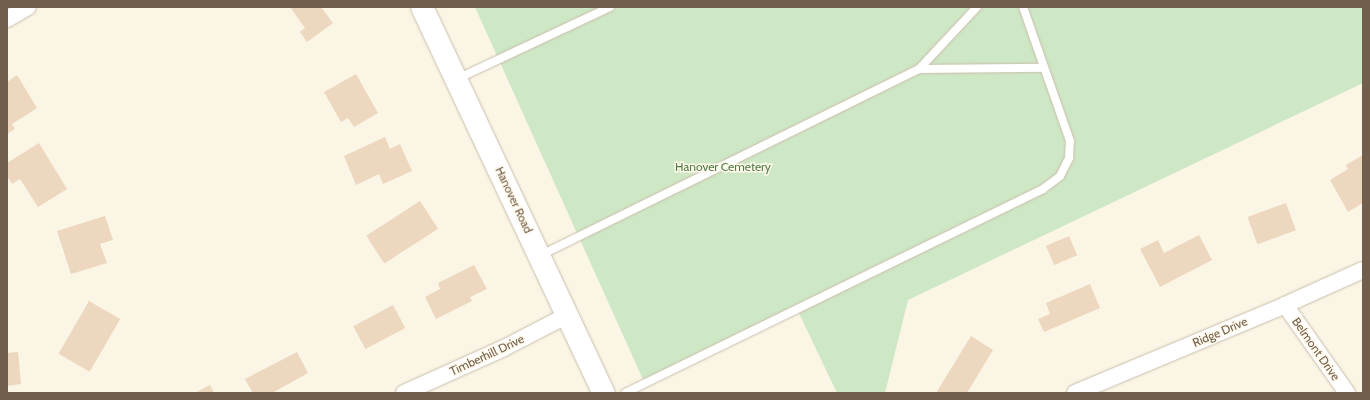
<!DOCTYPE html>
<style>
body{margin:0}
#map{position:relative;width:1370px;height:400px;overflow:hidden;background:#faf5e5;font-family:Cabin,sans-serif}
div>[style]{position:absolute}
.green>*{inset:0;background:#cee7c5}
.building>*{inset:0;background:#eed7bf;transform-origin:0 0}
.roads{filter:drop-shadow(0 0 1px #cbbdac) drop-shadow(0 0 1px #cbbdac)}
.lane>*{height:8px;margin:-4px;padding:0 4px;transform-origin:4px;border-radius:4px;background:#fff}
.street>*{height:16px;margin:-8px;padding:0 8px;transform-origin:8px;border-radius:8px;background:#fff}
.secondary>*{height:22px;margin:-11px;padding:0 11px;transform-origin:11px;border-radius:11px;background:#fff}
span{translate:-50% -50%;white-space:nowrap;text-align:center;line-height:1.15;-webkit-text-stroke:3px #fef9eb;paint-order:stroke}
.park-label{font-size:12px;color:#517c48}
.street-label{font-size:12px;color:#715e4c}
.frame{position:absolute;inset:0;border:8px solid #715e4c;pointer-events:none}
</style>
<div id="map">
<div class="green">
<i style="clip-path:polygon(475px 7px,1363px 7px,1363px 83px,908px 300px,885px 393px,837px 393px,797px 309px,646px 386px)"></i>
</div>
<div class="building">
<i style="clip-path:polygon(290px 7px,321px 7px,333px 23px,307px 42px,300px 32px,305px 28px)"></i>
<i style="clip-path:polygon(356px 74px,378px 113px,354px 127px,348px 118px,341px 122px,324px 92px)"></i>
<i style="clip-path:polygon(17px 75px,37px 108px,12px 124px,15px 129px,7px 134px,7px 82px)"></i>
<i style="clip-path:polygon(385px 137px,390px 149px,400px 144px,412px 171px,383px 184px,379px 174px,356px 185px,344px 156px)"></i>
<i style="clip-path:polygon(39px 143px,67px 189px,38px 207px,20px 179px,12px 184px,7px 176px,7px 163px)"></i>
<i style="clip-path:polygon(1363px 155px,1363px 203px,1348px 212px,1330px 180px,1348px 169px,1346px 165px)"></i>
<i style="left:420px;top:201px;width:33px;height:64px;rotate:57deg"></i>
<i style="left:1286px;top:203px;width:29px;height:41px;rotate:70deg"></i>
<i style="clip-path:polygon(105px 216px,113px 240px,100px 244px,107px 263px,71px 274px,57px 231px)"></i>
<i style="clip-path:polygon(1199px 235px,1212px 260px,1160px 287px,1140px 249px,1158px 240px,1164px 253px)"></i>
<i style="left:1069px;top:236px;width:21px;height:25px;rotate:67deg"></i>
<i style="clip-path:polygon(474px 265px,487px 289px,470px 297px,472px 301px,436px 319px,425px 297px,440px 289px,438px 283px)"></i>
<i style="clip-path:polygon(1090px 284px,1100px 308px,1044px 332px,1038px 319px,1050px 314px,1046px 303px)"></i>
<i style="left:89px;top:301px;width:36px;height:61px;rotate:30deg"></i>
<i style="left:393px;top:305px;width:26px;height:45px;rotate:62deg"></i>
<i style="clip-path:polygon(971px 336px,993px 350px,967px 393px,936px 393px)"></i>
<i style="clip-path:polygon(18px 352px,21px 384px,7px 386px,7px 353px)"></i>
<i style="clip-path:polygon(297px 352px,308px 373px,272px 393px,253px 393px,245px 379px)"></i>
<i style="clip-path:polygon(210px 385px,214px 393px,195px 393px)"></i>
</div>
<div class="roads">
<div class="lane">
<i style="left:919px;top:69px;width:125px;rotate:-0.5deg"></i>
<i style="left:457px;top:79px;width:169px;rotate:-25.2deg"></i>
<i style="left:541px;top:255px;width:421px;rotate:-26.2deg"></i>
<i style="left:919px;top:69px;width:85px;rotate:-46.9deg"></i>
<i style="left:625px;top:393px;width:465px;rotate:-26deg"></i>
<i style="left:1043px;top:189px;width:21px;rotate:-37deg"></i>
<i style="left:1060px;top:176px;width:20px;rotate:-63deg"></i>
<i style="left:1069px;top:158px;width:17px;rotate:-87deg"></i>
<i style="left:1070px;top:141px;width:142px;rotate:-109.3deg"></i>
</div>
<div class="street">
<i style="left:7px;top:19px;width:24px;rotate:-30deg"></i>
<i style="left:1285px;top:305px;width:108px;rotate:54.8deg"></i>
<i style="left:404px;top:393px;width:110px;rotate:-24.2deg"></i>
<i style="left:504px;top:348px;width:72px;rotate:-27.3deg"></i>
<i style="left:1075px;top:393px;width:228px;rotate:-22.7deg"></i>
<i style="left:1285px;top:305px;width:85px;rotate:-24.2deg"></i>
</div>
<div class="secondary">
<i style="left:422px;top:7px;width:427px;rotate:64.8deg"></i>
</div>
</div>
<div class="park-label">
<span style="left:723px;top:167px">Hanover Cemetery</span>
</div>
<div class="street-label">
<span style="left:514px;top:200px;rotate:65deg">Hanover Road</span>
<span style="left:1220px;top:332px;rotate:-23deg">Ridge Drive</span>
<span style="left:1316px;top:349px;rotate:55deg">Belmont Drive</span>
<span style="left:487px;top:355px;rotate:-25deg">Timberhill Drive</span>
</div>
<div class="frame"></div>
</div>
